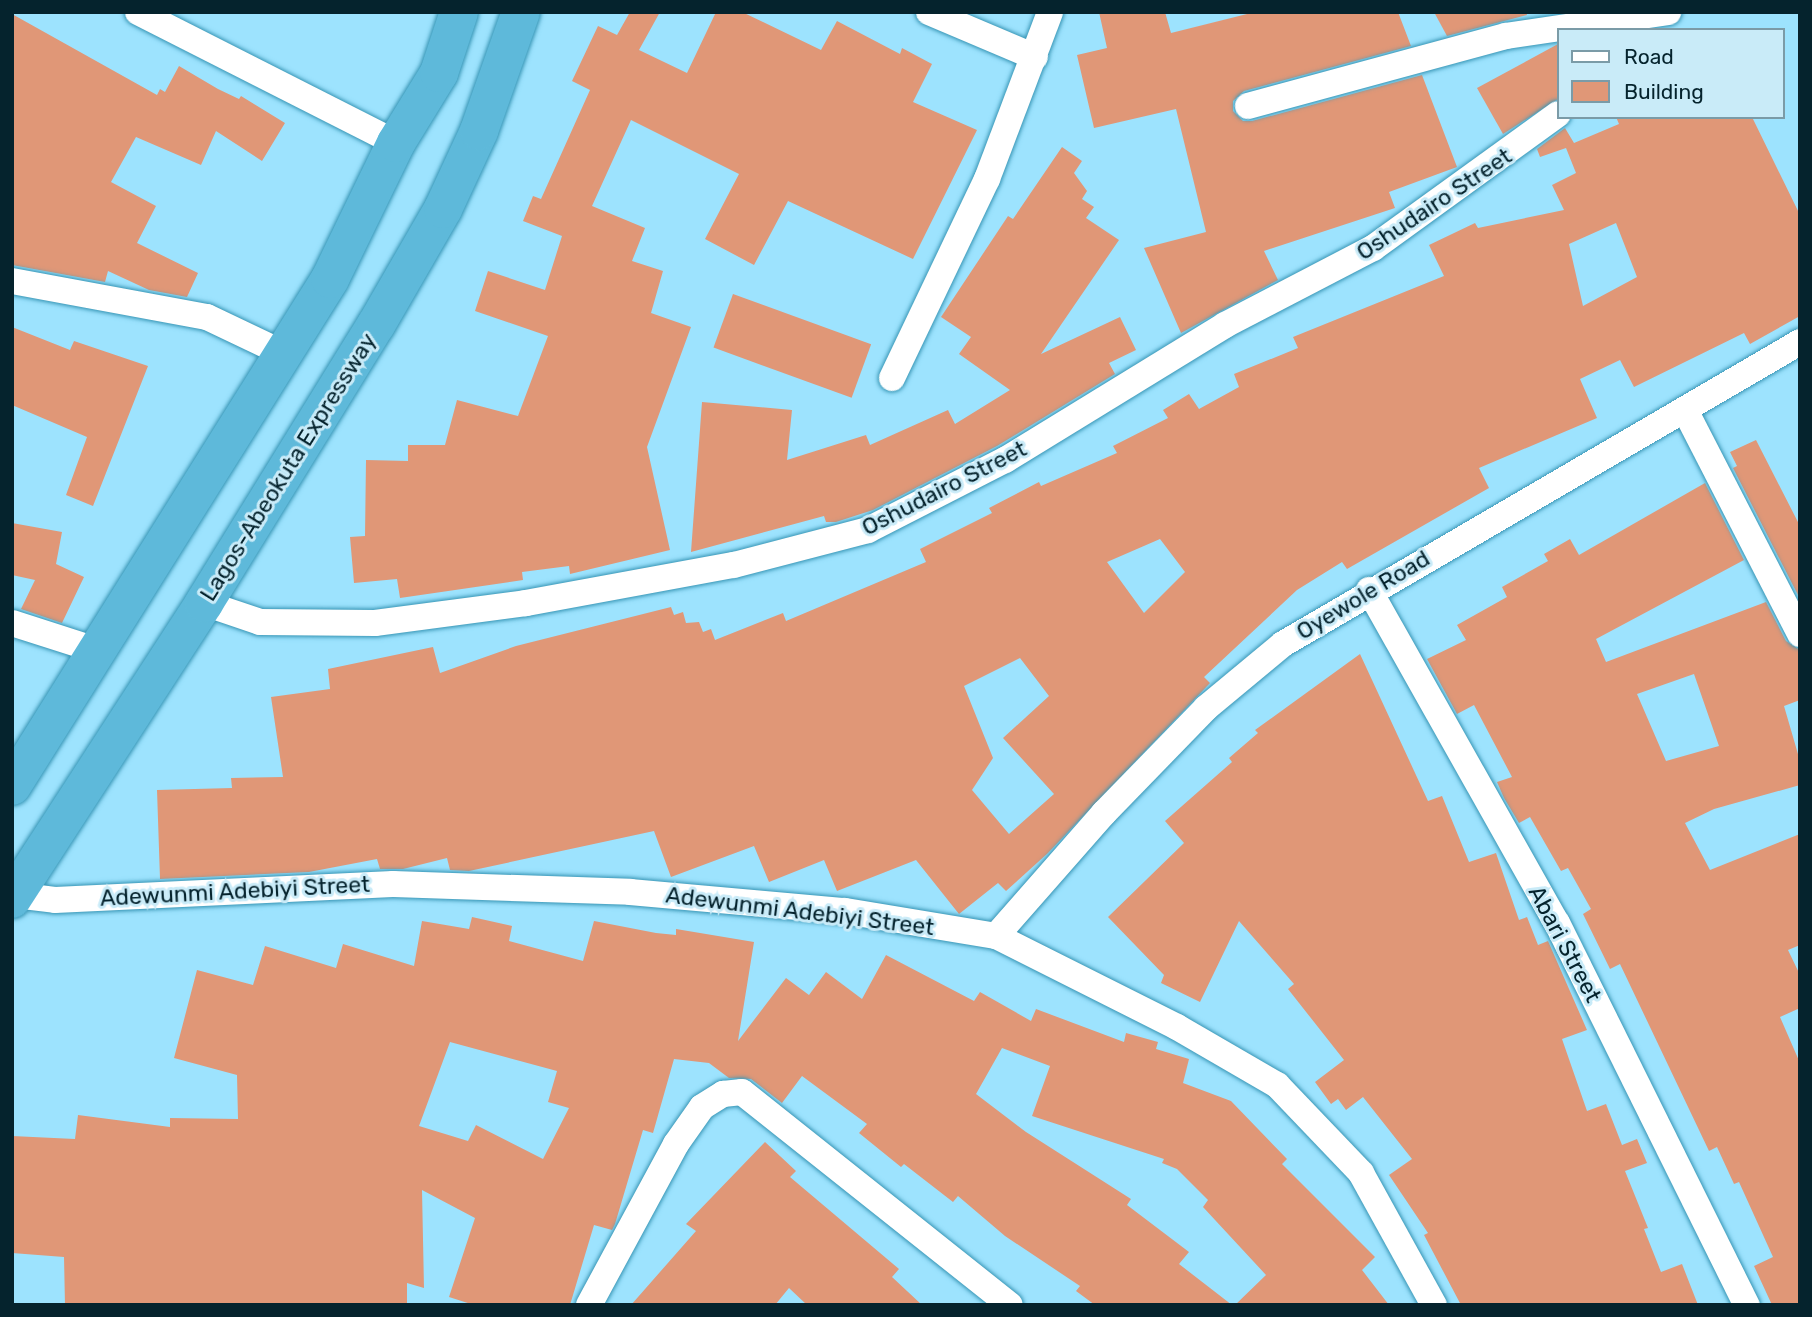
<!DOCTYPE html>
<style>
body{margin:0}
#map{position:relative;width:1812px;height:1317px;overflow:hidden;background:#9de3fe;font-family:Rubik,sans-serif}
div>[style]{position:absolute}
.building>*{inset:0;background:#e09777;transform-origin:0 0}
.roads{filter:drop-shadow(0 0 2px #3795b5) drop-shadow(0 0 2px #3795b5)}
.street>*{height:26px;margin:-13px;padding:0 13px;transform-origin:13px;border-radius:13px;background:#fff}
.highway>*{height:38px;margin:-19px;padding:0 19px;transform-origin:19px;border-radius:19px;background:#5eb9da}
span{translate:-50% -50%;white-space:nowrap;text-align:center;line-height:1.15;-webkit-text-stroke:6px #c9ebf8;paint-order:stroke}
.street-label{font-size:23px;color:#05232d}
.frame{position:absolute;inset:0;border:14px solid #05232d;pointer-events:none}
.legend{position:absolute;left:1557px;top:28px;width:228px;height:91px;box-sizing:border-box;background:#c9ebf8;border:2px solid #7b9ba7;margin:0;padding:9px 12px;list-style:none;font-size:21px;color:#05232d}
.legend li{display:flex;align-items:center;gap:14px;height:35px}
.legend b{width:35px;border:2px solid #7b9ba7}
</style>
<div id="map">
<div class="building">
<i style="clip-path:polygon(630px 12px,660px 12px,639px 50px,687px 73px,716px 12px,742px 12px,821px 50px,837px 21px,900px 54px,902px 48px,932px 64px,913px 102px,977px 130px,913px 259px,788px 201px,754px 265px,705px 239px,739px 174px,631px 120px,592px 206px,645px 228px,632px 261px,663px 271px,651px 313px,691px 327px,647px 447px,670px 550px,570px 574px,569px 566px,522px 572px,523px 580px,400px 598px,397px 579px,354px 583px,350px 537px,365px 536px,366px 460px,408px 461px,408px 445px,445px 445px,457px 400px,518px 416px,548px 336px,475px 311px,488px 271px,545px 290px,562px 236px,523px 221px,533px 196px,541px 199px,590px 90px,572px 81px,598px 26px,617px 35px)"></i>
<i style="clip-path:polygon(1099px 12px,1165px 12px,1171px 33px,1255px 12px,1398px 12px,1411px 46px,1244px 91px,1233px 101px,1233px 111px,1243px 121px,1252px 121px,1422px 75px,1457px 167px,1389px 192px,1395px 208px,1264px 251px,1278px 280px,1181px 333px,1144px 248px,1206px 232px,1176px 109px,1094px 128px,1077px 55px,1107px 48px)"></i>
<i style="clip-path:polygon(1434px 12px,1526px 12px,1527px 15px,1447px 36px)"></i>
<i style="clip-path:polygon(12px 14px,157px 95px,160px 89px,165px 92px,179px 66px,218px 89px,239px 99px,241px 96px,285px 123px,262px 161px,216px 131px,201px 165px,136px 137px,111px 182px,156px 206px,137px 243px,198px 273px,187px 297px,149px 290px,108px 271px,105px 282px,12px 265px)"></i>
<i style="clip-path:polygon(1558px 44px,1558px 99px,1503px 134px,1477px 88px)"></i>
<i style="clip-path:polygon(evenodd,1616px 117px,1752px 117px,1800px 215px,1800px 316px,1750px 344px,1744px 333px,1634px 387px,1620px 360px,1580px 379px,1597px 418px,1479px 468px,1489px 488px,1347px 569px,1342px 562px,1297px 590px,1204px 677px,1210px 683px,1048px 853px,1006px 891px,998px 883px,959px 914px,916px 860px,837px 891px,824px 860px,769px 882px,754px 846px,671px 877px,654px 831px,469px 871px,450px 870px,447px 858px,403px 869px,380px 869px,377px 859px,309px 872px,160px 879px,157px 790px,232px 788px,231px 778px,283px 777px,271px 697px,330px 689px,328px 669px,433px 647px,440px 673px,516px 646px,671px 607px,674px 615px,683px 612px,686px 623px,699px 622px,703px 632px,711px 629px,715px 640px,783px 613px,786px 621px,926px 562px,920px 549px,992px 513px,989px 508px,1039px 482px,1041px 486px,1117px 453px,1113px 446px,1168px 418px,1163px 410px,1189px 394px,1199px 409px,1239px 387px,1234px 374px,1298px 348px,1293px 337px,1444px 276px,1429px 245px,1475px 223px,1478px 228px,1564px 210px,1552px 185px,1576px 173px,1566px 148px,1540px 157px,1537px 149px,1565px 128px,1574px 143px,1619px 124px,1616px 117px,1616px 223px,1637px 277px,1583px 306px,1569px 244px,1616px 223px,1616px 117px,1160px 539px,1185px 572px,1144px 613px,1107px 562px,1160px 539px,1616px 117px,1020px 658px,1049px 696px,1003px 738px,1054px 794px,1009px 834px,972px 790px,993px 758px,964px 686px,1020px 658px)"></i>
<i style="clip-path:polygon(1062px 147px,1082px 161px,1074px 173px,1087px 191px,1082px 199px,1094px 207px,1086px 218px,1119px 240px,1041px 354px,1120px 317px,1136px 350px,1109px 363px,1115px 374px,997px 446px,873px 510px,836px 522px,826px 522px,824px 516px,691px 552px,702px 402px,792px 410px,787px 460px,866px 435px,870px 445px,948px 410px,955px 424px,1010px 390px,959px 354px,971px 337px,941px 317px,1008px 216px,1013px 219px)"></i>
<i style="left:733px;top:294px;width:147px;height:57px;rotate:20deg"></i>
<i style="clip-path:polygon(12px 327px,70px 350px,74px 341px,148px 366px,93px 506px,66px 495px,87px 437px,12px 405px)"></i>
<i style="clip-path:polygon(1756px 440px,1800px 526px,1800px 599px,1733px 468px,1737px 466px,1730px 452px)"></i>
<i style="clip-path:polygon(evenodd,1705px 483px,1744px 560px,1596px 639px,1606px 662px,1766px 602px,1786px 641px,1800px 650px,1800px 700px,1784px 706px,1800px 761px,1800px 785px,1714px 809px,1685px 823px,1710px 870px,1800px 834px,1800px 945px,1788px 950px,1800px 975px,1800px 1008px,1780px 1017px,1800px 1063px,1800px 1305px,1772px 1305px,1754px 1266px,1773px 1257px,1739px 1182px,1734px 1184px,1717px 1147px,1709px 1151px,1620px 964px,1610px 969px,1583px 914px,1591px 909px,1568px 868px,1561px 871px,1530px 817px,1519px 823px,1504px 798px,1497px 782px,1512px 777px,1474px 705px,1457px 714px,1427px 659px,1466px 640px,1457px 625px,1507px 597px,1502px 587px,1548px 561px,1544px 554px,1570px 539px,1579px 555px,1705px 483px,1694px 674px,1719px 746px,1666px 761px,1637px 694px,1694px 674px)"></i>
<i style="clip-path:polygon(12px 523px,62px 532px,56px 564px,84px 577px,62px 623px,21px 609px,35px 580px,12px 575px)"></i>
<i style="clip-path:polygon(1360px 654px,1428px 801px,1442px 796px,1469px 862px,1496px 853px,1519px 920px,1527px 917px,1538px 945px,1548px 941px,1587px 1030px,1562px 1039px,1587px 1111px,1606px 1104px,1622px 1145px,1637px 1139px,1647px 1163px,1625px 1171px,1648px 1228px,1644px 1229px,1661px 1272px,1682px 1264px,1698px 1305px,1461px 1305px,1424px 1235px,1428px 1233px,1389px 1175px,1412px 1159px,1363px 1097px,1346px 1110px,1338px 1099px,1331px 1104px,1315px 1082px,1344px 1060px,1288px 989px,1294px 984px,1239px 921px,1200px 1002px,1161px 983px,1164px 975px,1108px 917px,1184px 843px,1165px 821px,1232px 762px,1229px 758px,1258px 733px,1255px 730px)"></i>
<i style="clip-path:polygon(evenodd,472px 917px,512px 926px,509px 941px,583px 961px,594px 921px,656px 933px,676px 935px,676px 929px,754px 942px,738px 1041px,786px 978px,809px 995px,826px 972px,862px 999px,886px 955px,974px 1001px,980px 992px,1031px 1021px,1036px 1009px,1124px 1042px,1126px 1033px,1158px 1042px,1156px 1049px,1189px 1059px,1183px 1083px,1231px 1101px,1287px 1159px,1282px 1164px,1375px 1257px,1362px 1270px,1389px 1305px,1235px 1305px,1266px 1275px,1203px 1207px,1208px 1200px,1177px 1169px,1162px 1163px,1164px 1159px,1032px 1116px,1050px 1066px,1002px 1048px,976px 1094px,1026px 1132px,1131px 1199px,1127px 1205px,1189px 1252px,1179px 1264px,1232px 1305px,1095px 1305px,1076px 1291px,1080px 1286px,1005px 1236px,958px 1196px,953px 1202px,904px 1164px,901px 1167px,859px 1133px,867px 1124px,802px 1076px,782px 1103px,751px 1079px,729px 1078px,709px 1063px,674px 1059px,653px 1133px,643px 1130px,615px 1224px,612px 1230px,594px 1225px,570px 1305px,474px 1305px,449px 1297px,475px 1218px,422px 1190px,424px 1288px,407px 1283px,407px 1305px,65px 1305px,64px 1257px,12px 1253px,12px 1136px,75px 1139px,78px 1115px,170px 1127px,170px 1118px,238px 1119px,237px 1075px,174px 1058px,197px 970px,253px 985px,265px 946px,336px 968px,343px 944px,414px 966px,422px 921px,469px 929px,472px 917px,450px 1042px,557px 1071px,548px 1102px,569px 1108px,543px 1159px,476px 1125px,468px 1141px,419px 1126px,450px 1042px)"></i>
<i style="clip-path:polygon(765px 1142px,796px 1171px,790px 1177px,899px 1269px,892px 1277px,922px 1305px,807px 1305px,789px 1288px,775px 1305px,631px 1305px,696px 1231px,686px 1224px)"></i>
</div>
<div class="roads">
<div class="street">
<i style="left:138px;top:12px;width:289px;rotate:26.9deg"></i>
<i style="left:929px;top:12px;width:115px;rotate:23deg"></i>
<i style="left:1248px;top:106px;width:267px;rotate:-15.2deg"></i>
<i style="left:1506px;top:36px;width:164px;rotate:-8.4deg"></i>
<i style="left:12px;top:281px;width:198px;rotate:10.5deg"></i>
<i style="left:207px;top:317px;width:86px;rotate:25.4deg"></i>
<i style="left:892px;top:378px;width:221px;rotate:-64.5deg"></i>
<i style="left:987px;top:179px;width:178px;rotate:-69.3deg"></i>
<i style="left:1685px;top:410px;width:252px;rotate:62.8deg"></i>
<i style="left:1369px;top:590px;width:382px;rotate:60.6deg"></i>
<i style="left:1557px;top:923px;width:427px;rotate:63.6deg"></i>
<i style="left:204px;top:603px;width:59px;rotate:18.7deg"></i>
<i style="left:260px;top:622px;width:115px;rotate:0.5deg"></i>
<i style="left:375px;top:623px;width:152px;rotate:-7.5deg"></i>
<i style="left:526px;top:603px;width:211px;rotate:-10.4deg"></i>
<i style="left:734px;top:565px;width:138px;rotate:-14.6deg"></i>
<i style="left:868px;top:530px;width:154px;rotate:-27.1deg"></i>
<i style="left:1005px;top:460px;width:258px;rotate:-31.5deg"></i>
<i style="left:1225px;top:325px;width:167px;rotate:-27.5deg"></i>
<i style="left:1373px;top:248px;width:228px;rotate:-35.9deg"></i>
<i style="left:12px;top:623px;width:88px;rotate:17.8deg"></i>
<i style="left:15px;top:895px;width:40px;rotate:7.1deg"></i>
<i style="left:55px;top:900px;width:338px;rotate:-2.7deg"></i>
<i style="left:393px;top:884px;width:237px;rotate:1.9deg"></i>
<i style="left:630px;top:892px;width:216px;rotate:5.1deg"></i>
<i style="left:845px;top:911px;width:153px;rotate:9.4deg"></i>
<i style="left:996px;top:936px;width:203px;rotate:26.7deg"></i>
<i style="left:1177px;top:1027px;width:116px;rotate:30.1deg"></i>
<i style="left:1277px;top:1085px;width:122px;rotate:46.3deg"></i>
<i style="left:1361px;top:1173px;width:151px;rotate:61.1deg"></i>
<i style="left:996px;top:936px;width:164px;rotate:-48.7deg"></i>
<i style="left:1104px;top:813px;width:146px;rotate:-45.8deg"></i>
<i style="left:1206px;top:708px;width:100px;rotate:-39.7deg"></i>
<i style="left:1283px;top:644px;width:599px;rotate:-30.29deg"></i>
<i style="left:589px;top:1305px;width:183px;rotate:-61.6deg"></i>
<i style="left:676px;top:1144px;width:45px;rotate:-54.9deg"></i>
<i style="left:702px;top:1107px;width:25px;rotate:-32deg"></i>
<i style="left:723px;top:1094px;width:19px;rotate:-6deg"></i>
<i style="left:742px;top:1092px;width:342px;rotate:38.5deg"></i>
</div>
<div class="highway">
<i style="left:12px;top:786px;width:598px;rotate:-57.9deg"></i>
<i style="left:330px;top:279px;width:151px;rotate:-64.1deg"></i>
<i style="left:396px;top:143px;width:82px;rotate:-58.4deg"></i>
<i style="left:439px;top:73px;width:64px;rotate:-71.8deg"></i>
<i style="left:12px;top:899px;width:353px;rotate:-57deg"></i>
<i style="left:204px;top:603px;width:327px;rotate:-58.3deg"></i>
<i style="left:376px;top:325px;width:134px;rotate:-60deg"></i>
<i style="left:443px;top:209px;width:86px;rotate:-65.2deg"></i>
<i style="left:479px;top:131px;width:126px;rotate:-70.6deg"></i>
</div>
</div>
<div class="street-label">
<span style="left:1434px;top:204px;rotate:-34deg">Oshudairo Street</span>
<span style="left:288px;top:467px;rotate:-58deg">Lagos-Abeokuta Expressway</span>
<span style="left:944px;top:488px;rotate:-27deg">Oshudairo Street</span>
<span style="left:1363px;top:595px;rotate:-31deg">Oyewole Road</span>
<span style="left:235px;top:891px;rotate:-3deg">Adewunmi Adebiyi Street</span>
<span style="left:800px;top:911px;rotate:7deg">Adewunmi Adebiyi Street</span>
<span style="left:1565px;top:944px;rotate:62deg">Abari Street</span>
</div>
<div class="frame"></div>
<ul class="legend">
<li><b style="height:9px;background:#fff"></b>Road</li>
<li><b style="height:19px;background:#e09777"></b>Building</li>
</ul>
</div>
